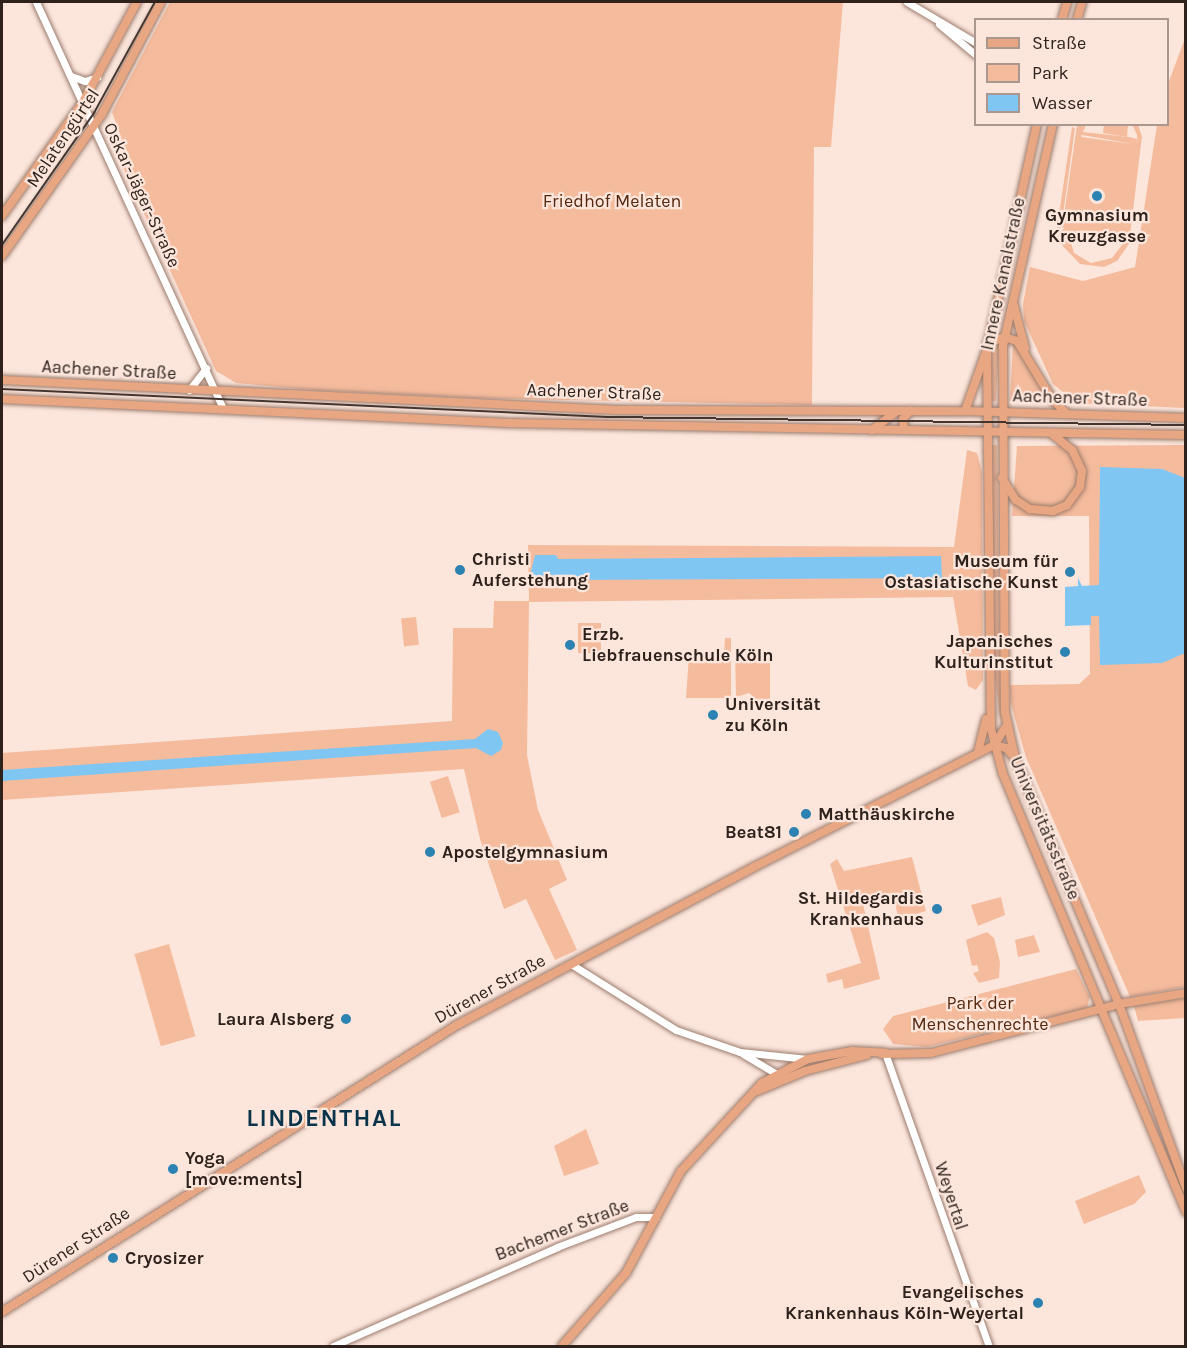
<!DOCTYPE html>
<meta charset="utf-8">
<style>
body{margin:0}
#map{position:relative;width:1187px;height:1348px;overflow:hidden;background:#fce6dc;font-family:Karla,sans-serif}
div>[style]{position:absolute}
.green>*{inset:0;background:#f5bb9d;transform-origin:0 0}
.water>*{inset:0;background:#80c6f3}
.roads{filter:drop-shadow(0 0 2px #9c7c6d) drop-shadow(0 0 2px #9c7c6d)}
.minor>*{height:7px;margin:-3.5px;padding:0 3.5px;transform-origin:3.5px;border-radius:3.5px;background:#fff}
.major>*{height:8px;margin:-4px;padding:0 4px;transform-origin:4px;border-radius:4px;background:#e8a782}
.tram>*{height:1.5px;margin:-0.75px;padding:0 0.75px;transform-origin:0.75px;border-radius:0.75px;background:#44362f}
.dots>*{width:16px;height:16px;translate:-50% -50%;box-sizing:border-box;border:3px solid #fce6dc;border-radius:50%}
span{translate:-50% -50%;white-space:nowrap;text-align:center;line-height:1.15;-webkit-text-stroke:4.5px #fce6dc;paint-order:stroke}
.street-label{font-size:18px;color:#2f221c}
.park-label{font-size:18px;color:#55280f}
.poi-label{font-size:18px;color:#2f221c;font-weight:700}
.left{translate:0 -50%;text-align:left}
.right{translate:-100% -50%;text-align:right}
.district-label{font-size:24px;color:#0a344a;font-weight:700;letter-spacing:1.5px}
.frame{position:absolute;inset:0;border:3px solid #2f221c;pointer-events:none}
.legend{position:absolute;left:974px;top:18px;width:195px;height:108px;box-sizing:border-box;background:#fce6dc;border:2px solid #aa988f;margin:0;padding:8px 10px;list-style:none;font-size:18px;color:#2f221c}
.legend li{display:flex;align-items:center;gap:12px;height:30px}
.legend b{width:30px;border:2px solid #aa988f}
</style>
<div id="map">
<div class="green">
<i style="clip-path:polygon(170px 2px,843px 2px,831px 147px,814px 147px,812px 405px,476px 398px,313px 390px,236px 383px,216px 371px,122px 165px,129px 159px,112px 112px)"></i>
<i style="clip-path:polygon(1185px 38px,1185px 408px,1076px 403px,1053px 384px,1024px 321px,1023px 304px,1030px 267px,1083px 281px,1135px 267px,1157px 125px,1168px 124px,1168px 84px)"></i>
<i style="clip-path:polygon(evenodd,1077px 125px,1086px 125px,1081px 137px,1133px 144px,1082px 135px,1083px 132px,1129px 137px,1137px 139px,1138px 145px,1137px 135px,1132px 124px,1138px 125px,1142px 136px,1129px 244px,1117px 261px,1104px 267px,1080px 264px,1060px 243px,1077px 125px,1068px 232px,1124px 240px,1125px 241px,1112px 258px,1091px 263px,1074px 253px,1068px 232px)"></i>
<i style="clip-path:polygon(1104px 125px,1128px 125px,1127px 137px,1103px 133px)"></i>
<i style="clip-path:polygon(1072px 127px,1075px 128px,1061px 229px,1057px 228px)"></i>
<i style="clip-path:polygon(1013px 342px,1051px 402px,1010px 401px)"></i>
<i style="left:999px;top:343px;width:58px;height:7px;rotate:93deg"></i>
<i style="clip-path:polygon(990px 445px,997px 445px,1001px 725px,994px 669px)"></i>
<i style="clip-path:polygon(1185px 445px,1185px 987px,1130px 997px,1026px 757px,1010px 701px,1010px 685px,1079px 684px,1090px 674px,1089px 516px,1012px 516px,1017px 446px)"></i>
<i style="clip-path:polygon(967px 450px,977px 453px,982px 472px,983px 680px,976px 690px,968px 686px,953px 597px,529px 602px,527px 755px,538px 810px,567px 880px,549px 889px,577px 950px,555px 960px,526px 899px,504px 909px,480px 839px,464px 769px,2px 800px,2px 753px,452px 721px,453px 628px,493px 628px,494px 601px,529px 601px,528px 545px,954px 547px)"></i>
<i style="left:416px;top:617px;width:28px;height:15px;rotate:84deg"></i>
<i style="left:601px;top:623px;width:30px;height:23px;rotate:90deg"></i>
<i style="clip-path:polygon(725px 638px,731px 638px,731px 698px,686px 698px,689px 655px,724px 654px)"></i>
<i style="clip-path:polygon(741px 650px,741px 656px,749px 656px,750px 650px,759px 650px,759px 662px,770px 662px,770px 711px,749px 693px,736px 697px,735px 651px)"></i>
<i style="left:448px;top:776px;width:38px;height:19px;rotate:72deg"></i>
<i style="clip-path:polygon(912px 857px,926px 911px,899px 919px,893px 897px,863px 904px,880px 979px,844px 989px,842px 979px,828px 983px,826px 974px,861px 963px,830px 864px,837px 859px,844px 871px)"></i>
<i style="clip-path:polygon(1001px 897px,1005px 915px,978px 926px,971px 905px)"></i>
<i style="clip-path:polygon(987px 932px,994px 938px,1000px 962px,999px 978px,979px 983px,973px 973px,979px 971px,977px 965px,972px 966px,966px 940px)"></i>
<i style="clip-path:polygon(1034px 935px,1040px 952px,1018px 957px,1015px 940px)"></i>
<i style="left:169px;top:944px;width:96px;height:36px;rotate:74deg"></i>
<i style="clip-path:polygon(1076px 969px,1090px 997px,1087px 1008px,927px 1047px,893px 1044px,883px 1029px,893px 1016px)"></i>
<i style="clip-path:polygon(1185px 998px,1185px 1018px,1138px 1021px,1134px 1006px)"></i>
<i style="clip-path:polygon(586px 1129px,599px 1164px,564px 1176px,554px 1146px)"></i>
<i style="clip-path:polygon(1139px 1175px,1146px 1192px,1134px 1204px,1084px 1224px,1075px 1201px)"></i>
</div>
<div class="water">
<i style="clip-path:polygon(1100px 467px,1162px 469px,1185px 478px,1185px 653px,1162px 663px,1100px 665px,1099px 616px,1091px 616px,1091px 625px,1065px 626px,1065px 587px,1078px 586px,1078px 578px,1082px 586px,1099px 585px)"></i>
<i style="clip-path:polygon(535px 555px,556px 555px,558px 559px,941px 556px,942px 578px,557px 580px,556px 585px,534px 585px,531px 571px)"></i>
<i style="clip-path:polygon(488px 729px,498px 732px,503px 743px,501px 750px,491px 756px,476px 748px,2px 781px,2px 770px,475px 739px)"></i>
</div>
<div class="roads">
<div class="minor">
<i style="left:36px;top:2px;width:448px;rotate:65.3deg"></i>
<i style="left:907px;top:2px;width:80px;rotate:30.7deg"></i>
<i style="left:939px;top:24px;width:48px;rotate:40deg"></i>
<i style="left:71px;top:76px;width:15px;rotate:20deg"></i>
<i style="left:85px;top:81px;width:13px;rotate:-18deg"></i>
<i style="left:189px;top:390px;width:28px;rotate:-52deg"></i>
<i style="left:571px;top:964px;width:124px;rotate:32.2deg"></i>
<i style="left:676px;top:1030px;width:68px;rotate:19deg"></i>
<i style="left:740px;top:1052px;width:68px;rotate:5.9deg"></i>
<i style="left:885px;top:1053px;width:311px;rotate:70.5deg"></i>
<i style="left:743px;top:1054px;width:43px;rotate:30.7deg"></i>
<i style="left:333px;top:1346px;width:245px;rotate:-23.8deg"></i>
<i style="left:557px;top:1247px;width:85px;rotate:-20.8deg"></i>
<i style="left:636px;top:1217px;width:20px"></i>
</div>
<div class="major">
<i style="left:1062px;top:20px;width:19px;rotate:-74deg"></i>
<i style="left:1077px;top:20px;width:19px;rotate:-74deg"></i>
<i style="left:1037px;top:124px;width:231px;rotate:102.5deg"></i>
<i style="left:987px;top:350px;width:379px;rotate:89.4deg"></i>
<i style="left:991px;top:729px;width:47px;rotate:75.1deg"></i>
<i style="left:1003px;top:774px;width:475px;rotate:67.3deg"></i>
<i style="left:1053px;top:124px;width:228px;rotate:102.7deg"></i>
<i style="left:1003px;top:346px;width:366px;rotate:89.7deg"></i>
<i style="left:1005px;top:712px;width:47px;rotate:77.7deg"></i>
<i style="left:1015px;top:758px;width:267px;rotate:67.1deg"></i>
<i style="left:1119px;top:1004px;width:196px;rotate:70deg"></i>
<i style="left:2px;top:216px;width:140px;rotate:-54.6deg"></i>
<i style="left:83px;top:102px;width:114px;rotate:-61.6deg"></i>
<i style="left:2px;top:256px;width:174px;rotate:-54.8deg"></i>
<i style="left:102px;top:114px;width:127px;rotate:-62.2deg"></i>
<i style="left:1013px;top:302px;width:48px;rotate:75.4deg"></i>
<i style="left:987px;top:344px;width:18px;rotate:-22deg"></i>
<i style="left:1004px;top:337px;width:14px;rotate:17deg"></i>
<i style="left:1017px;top:341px;width:68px;rotate:58.9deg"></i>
<i style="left:1052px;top:399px;width:21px;rotate:45deg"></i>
<i style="left:2px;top:380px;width:615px;rotate:2.8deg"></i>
<i style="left:616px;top:410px;width:349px;rotate:0.2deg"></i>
<i style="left:965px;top:411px;width:221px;rotate:1.8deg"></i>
<i style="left:2px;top:399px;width:507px;rotate:2.72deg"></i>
<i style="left:508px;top:423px;width:678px;rotate:1.01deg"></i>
<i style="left:965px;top:411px;width:63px;rotate:-70.4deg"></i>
<i style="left:872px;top:430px;width:31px;rotate:-37deg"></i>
<i style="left:904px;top:430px;width:11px;rotate:-95deg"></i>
<i style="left:903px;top:419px;width:11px;rotate:-49deg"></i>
<i style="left:1002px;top:478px;width:26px;rotate:58deg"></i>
<i style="left:1016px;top:500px;width:17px;rotate:33deg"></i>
<i style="left:1030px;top:509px;width:23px;rotate:5deg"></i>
<i style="left:1053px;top:511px;width:15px;rotate:-23deg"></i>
<i style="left:1067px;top:505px;width:22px;rotate:-54deg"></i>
<i style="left:1080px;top:487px;width:16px;rotate:-83deg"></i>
<i style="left:1082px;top:471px;width:23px;rotate:-115deg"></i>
<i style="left:1072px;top:450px;width:26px;rotate:-141deg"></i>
<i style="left:994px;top:745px;width:12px;rotate:14deg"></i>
<i style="left:1006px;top:748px;width:13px;rotate:48deg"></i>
<i style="left:978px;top:752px;width:34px;rotate:-76deg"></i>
<i style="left:882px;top:1054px;width:49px;rotate:-1.2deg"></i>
<i style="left:931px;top:1053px;width:194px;rotate:-14.6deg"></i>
<i style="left:1119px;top:1004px;width:68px;rotate:-9.3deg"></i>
<i style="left:757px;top:1091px;width:52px;rotate:-22.6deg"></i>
<i style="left:805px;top:1071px;width:64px;rotate:-14.5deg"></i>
<i style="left:2px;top:1312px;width:538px;rotate:-32.24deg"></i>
<i style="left:457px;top:1025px;width:336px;rotate:-28deg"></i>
<i style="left:754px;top:867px;width:269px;rotate:-26.9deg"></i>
<i style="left:994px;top:745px;width:24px;rotate:-57deg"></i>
<i style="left:562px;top:1346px;width:97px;rotate:-48.8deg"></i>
<i style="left:626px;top:1273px;width:116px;rotate:-61.7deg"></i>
<i style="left:681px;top:1171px;width:120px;rotate:-47.4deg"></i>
<i style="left:762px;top:1083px;width:52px;rotate:-27.6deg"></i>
<i style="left:808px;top:1059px;width:45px;rotate:-10.3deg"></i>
<i style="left:852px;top:1051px;width:33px;rotate:3deg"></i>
</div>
</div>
<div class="tram">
<i style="left:2px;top:245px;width:161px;rotate:-55.1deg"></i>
<i style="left:94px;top:113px;width:127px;rotate:-61.2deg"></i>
<i style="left:2px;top:389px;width:606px;rotate:2.65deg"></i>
<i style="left:607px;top:417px;width:579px;rotate:0.79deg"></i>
</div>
<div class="dots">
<i style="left:1097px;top:196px;background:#2c82b1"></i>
<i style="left:460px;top:570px;background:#2c82b1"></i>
<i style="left:1070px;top:572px;background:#2c82b1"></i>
<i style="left:570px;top:645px;background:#2c82b1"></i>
<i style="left:1065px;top:652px;background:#2c82b1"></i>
<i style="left:713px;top:715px;background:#2c82b1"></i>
<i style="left:806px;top:814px;background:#2c82b1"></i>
<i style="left:794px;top:832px;background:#2c82b1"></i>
<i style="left:430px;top:852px;background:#2c82b1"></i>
<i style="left:937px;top:909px;background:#2c82b1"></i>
<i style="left:346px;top:1019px;background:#2c82b1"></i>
<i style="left:173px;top:1169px;background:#2c82b1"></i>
<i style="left:113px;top:1258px;background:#2c82b1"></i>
<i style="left:1038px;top:1303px;background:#2c82b1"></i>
</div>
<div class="street-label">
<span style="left:63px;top:138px;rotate:-56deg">Melatengürtel</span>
<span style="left:142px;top:195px;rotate:65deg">Oskar-Jäger-Straße</span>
<span style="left:1003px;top:274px;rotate:-78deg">Innere Kanalstraße</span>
<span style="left:109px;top:370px;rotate:3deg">Aachener Straße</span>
<span style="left:594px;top:392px;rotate:2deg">Aachener Straße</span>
<span style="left:1080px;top:398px;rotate:2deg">Aachener Straße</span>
<span style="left:1045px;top:828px;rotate:67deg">Universitätsstraße</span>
<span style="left:490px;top:989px;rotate:-29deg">Dürener Straße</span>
<span style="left:951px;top:1196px;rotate:72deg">Weyertal</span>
<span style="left:562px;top:1230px;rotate:-21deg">Bachemer Straße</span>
<span style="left:76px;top:1245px;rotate:-33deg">Dürener Straße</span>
</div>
<div class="park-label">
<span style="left:612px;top:201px">Friedhof Melaten</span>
<span style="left:980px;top:1014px">Park der<br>Menschenrechte</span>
</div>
<div class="poi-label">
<span style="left:1097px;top:226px">Gymnasium<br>Kreuzgasse</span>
<span class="left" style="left:472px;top:570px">Christi<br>Auferstehung</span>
<span class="right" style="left:1058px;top:572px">Museum für<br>Ostasiatische Kunst</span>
<span class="left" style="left:582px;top:645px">Erzb.<br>Liebfrauenschule Köln</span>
<span class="right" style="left:1053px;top:652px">Japanisches<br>Kulturinstitut</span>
<span class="left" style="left:725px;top:715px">Universität<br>zu Köln</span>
<span class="left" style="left:818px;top:814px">Matthäuskirche</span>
<span class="right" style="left:782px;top:832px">Beat81</span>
<span class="left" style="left:442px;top:852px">Apostelgymnasium</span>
<span class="right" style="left:924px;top:909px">St. Hildegardis<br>Krankenhaus</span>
<span class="right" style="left:334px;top:1019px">Laura Alsberg</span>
<span class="left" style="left:185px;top:1169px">Yoga<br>[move:ments]</span>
<span class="left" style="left:125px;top:1258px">Cryosizer</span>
<span class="right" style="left:1024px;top:1303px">Evangelisches<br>Krankenhaus Köln-Weyertal</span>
</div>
<div class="district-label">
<span style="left:324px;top:1119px">LINDENTHAL</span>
</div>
<div class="frame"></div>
<ul class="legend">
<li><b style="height:8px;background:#e8a782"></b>Straße</li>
<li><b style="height:16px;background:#f5bb9d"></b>Park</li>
<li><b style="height:16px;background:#80c6f3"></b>Wasser</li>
</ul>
</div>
